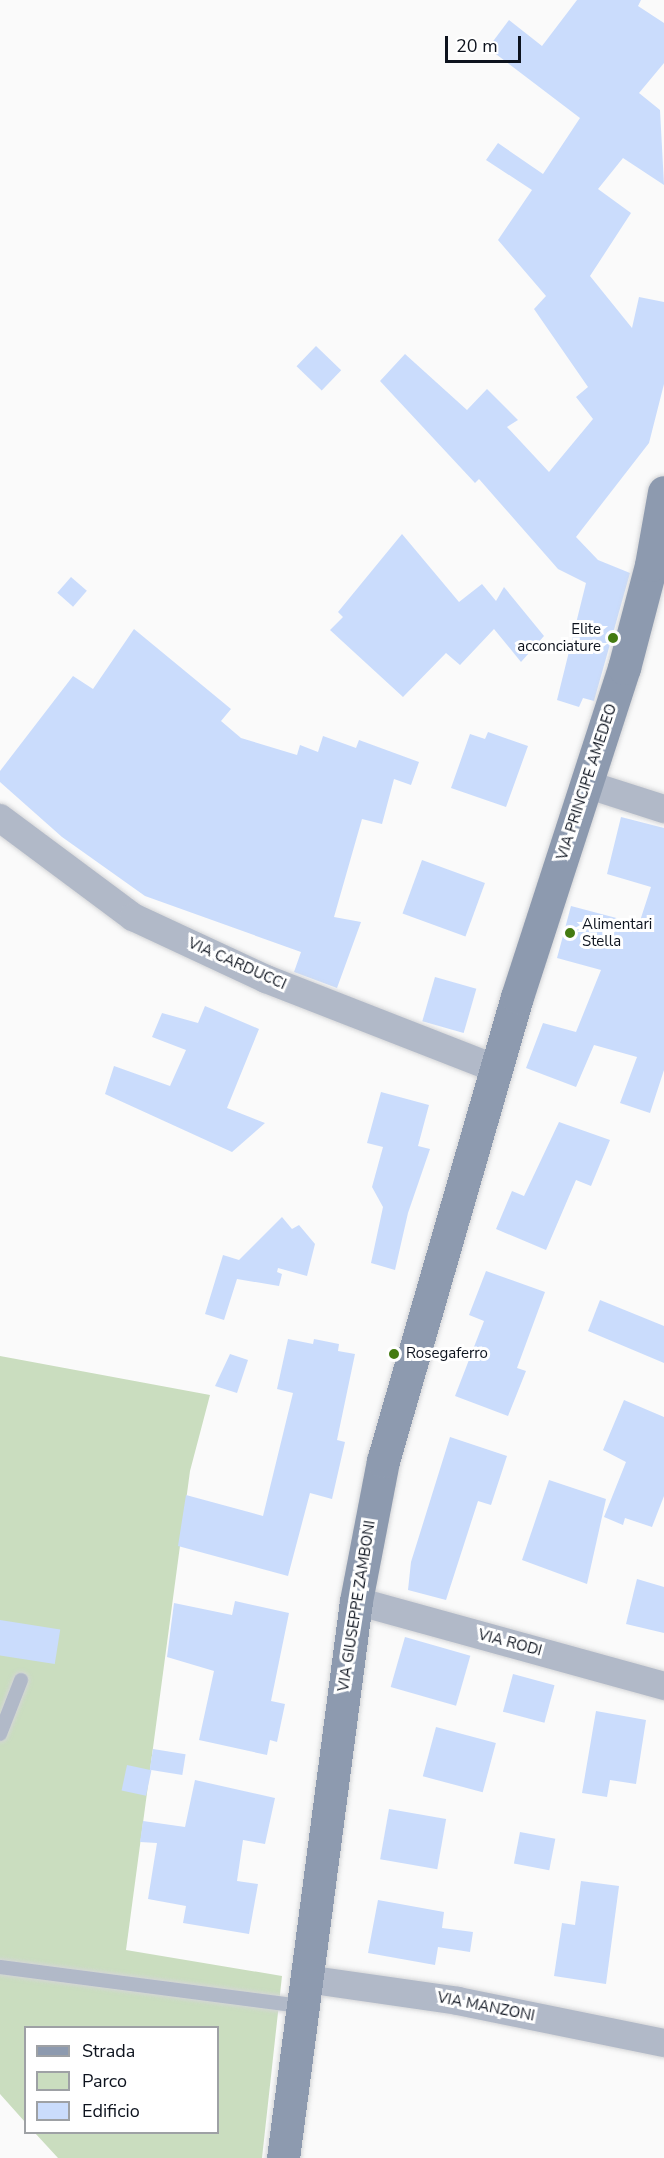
<!DOCTYPE html>
<style>
body{margin:0}
#map{position:relative;width:664px;height:2158px;overflow:hidden;background:#fafafa;font-family:"Nunito Sans",sans-serif}
div>[style]{position:absolute}
.green>*{inset:0;background:#caddbf}
.building>*{inset:0;background:#cadcfc;transform-origin:0 0}
.roads{filter:drop-shadow(0 0 2px #d4d5d7) drop-shadow(0 0 2px #d4d5d7)}
.lane>*{height:14px;margin:-7px;padding:0 7px;transform-origin:7px;border-radius:7px;background:#b1b9c8}
.street>*{height:28px;margin:-14px;padding:0 14px;transform-origin:14px;border-radius:14px;background:#b1b9c8}
.secondary>*{height:33px;margin:-16.5px;padding:0 16.5px;transform-origin:16.5px;border-radius:16.5px;background:#8d9aaf}
.dots>*{width:16px;height:16px;translate:-50% -50%;box-sizing:border-box;border:3px solid #fff;border-radius:50%}
span{translate:-50% -50%;white-space:nowrap;text-align:center;line-height:1.15;-webkit-text-stroke:6px #fff;paint-order:stroke}
.poi-label{font-size:15px;color:#0d131e}
.right{translate:-100% -50%;text-align:right}
.left{translate:0 -50%;text-align:left}
.street-label{font-size:15px;color:#0d131e}
.legend{position:absolute;left:24px;top:2026px;width:195px;height:108px;box-sizing:border-box;background:#fff;border:2px solid #9ea1a5;margin:0;padding:8px 10px;list-style:none;font-size:18px;color:#0d131e}
.legend li{display:flex;align-items:center;gap:12px;height:30px}
.legend b{width:30px;border:2px solid #9ea1a5}
.scale{position:absolute;left:445px;top:36px;width:76px;height:27px;box-sizing:border-box;border:3px solid #0d131e;border-top:0;padding-left:8px;font-size:18px;line-height:21px;white-space:nowrap;color:#0d131e;-webkit-text-stroke:4px #fff;paint-order:stroke}
</style>
<div id="map">
<div class="green">
<i style="clip-path:polygon(0 1356px,210px 1395px,190px 1471px,126px 1950px,282px 1976px,262px 2158px,58px 2158px,35px 2133px,218px 2132px,218px 2028px,26px 2028px,25px 2122px,0 2094px)"></i>
</div>
<div class="building">
<i style="clip-path:polygon(577px 0,641px 0,638px 6px,664px 23px,664px 63px,639px 93px,660px 110px,664px 185px,623px 158px,598px 189px,631px 213px,590px 276px,632px 328px,639px 297px,664px 302px,664px 384px,649px 443px,576px 537px,598px 560px,630px 573px,594px 701px,583px 698px,579px 707px,557px 700px,586px 583px,558px 569px,479px 479px,475px 483px,380px 381px,405px 354px,467px 410px,487px 389px,518px 420px,507px 427px,549px 472px,593px 419px,576px 397px,588px 387px,534px 309px,546px 296px,498px 240px,532px 190px,486px 160px,498px 143px,543px 174px,580px 118px,488px 48px,509px 20px,542px 46px)"></i>
<i style="left:316px;top:346px;width:35px;height:28px;rotate:44deg"></i>
<i style="clip-path:polygon(402px 534px,459px 602px,482px 584px,496px 601px,504px 587px,544px 636px,521px 662px,494px 629px,460px 665px,446px 653px,403px 697px,330px 630px,343px 617px,338px 612px)"></i>
<i style="left:71px;top:577px;width:21px;height:21px;rotate:41deg"></i>
<i style="clip-path:polygon(134px 629px,231px 709px,221px 721px,241px 738px,297px 755px,300px 745px,318px 752px,323px 736px,356px 748px,359px 740px,419px 762px,411px 785px,394px 779px,382px 824px,362px 819px,334px 917px,361px 922px,337px 988px,294px 972px,301px 952px,145px 896px,62px 837px,0 782px,0 771px,73px 676px,93px 689px)"></i>
<i style="clip-path:polygon(488px 732px,528px 746px,506px 807px,451px 788px,470px 734px,485px 739px)"></i>
<i style="clip-path:polygon(621px 817px,664px 828px,664px 1070px,650px 1113px,620px 1103px,637px 1057px,594px 1045px,576px 1087px,526px 1068px,543px 1023px,576px 1032px,601px 970px,557px 958px,571px 906px,639px 924px,651px 887px,607px 874px)"></i>
<i style="left:422px;top:860px;width:67px;height:57px;rotate:20deg"></i>
<i style="left:435px;top:977px;width:43px;height:46px;rotate:16deg"></i>
<i style="clip-path:polygon(205px 1006px,259px 1029px,227px 1108px,265px 1123px,232px 1152px,105px 1094px,114px 1066px,170px 1086px,186px 1050px,152px 1037px,162px 1013px,198px 1023px)"></i>
<i style="clip-path:polygon(381px 1092px,429px 1105px,418px 1146px,430px 1149px,408px 1213px,395px 1270px,371px 1263px,383px 1207px,372px 1187px,383px 1147px,367px 1143px)"></i>
<i style="clip-path:polygon(559px 1122px,610px 1140px,591px 1186px,576px 1180px,546px 1250px,496px 1229px,512px 1191px,524px 1196px)"></i>
<i style="clip-path:polygon(282px 1217px,292px 1229px,299px 1225px,315px 1244px,307px 1276px,278px 1268px,277px 1272px,282px 1274px,279px 1286px,237px 1279px,224px 1320px,205px 1314px,223px 1255px,239px 1260px)"></i>
<i style="clip-path:polygon(486px 1271px,545px 1292px,517px 1368px,526px 1371px,508px 1416px,455px 1396px,484px 1321px,469px 1315px)"></i>
<i style="clip-path:polygon(600px 1300px,664px 1326px,664px 1363px,588px 1331px)"></i>
<i style="clip-path:polygon(288px 1339px,313px 1344px,314px 1339px,339px 1344px,338px 1351px,355px 1354px,337px 1440px,345px 1442px,332px 1499px,310px 1493px,288px 1576px,178px 1546px,186px 1495px,263px 1516px,293px 1393px,277px 1389px)"></i>
<i style="clip-path:polygon(230px 1354px,248px 1360px,237px 1393px,215px 1386px)"></i>
<i style="clip-path:polygon(624px 1400px,664px 1417px,664px 1496px,652px 1527px,625px 1518px,623px 1525px,604px 1517px,626px 1462px,603px 1450px)"></i>
<i style="clip-path:polygon(450px 1437px,507px 1456px,491px 1505px,478px 1501px,446px 1600px,408px 1590px,411px 1562px)"></i>
<i style="clip-path:polygon(549px 1480px,606px 1499px,587px 1584px,522px 1560px)"></i>
<i style="clip-path:polygon(637px 1579px,664px 1587px,664px 1633px,626px 1624px)"></i>
<i style="clip-path:polygon(235px 1601px,289px 1613px,271px 1701px,285px 1704px,277px 1742px,270px 1740px,267px 1755px,199px 1740px,214px 1671px,167px 1657px,174px 1603px,232px 1615px)"></i>
<i style="left:0;top:1620px;width:61px;height:35px;rotate:9deg"></i>
<i style="left:405px;top:1637px;width:68px;height:52px;rotate:16deg"></i>
<i style="left:513px;top:1674px;width:43px;height:39px;rotate:15deg"></i>
<i style="clip-path:polygon(596px 1711px,646px 1720px,636px 1784px,610px 1780px,607px 1797px,582px 1793px)"></i>
<i style="left:436px;top:1727px;width:62px;height:51px;rotate:15deg"></i>
<i style="left:153px;top:1749px;width:33px;height:21px;rotate:9deg"></i>
<i style="left:127px;top:1765px;width:25px;height:26px;rotate:12deg"></i>
<i style="clip-path:polygon(195px 1780px,275px 1798px,265px 1844px,243px 1840px,237px 1881px,258px 1884px,249px 1934px,183px 1923px,186px 1906px,148px 1899px,157px 1843px,140px 1842px,143px 1821px,185px 1827px)"></i>
<i style="left:389px;top:1809px;width:58px;height:51px;rotate:10deg"></i>
<i style="left:520px;top:1832px;width:36px;height:32px;rotate:11deg"></i>
<i style="clip-path:polygon(581px 1881px,619px 1886px,606px 1984px,554px 1976px,562px 1923px,575px 1925px)"></i>
<i style="clip-path:polygon(378px 1900px,444px 1912px,442px 1928px,473px 1932px,470px 1952px,438px 1947px,435px 1965px,368px 1953px)"></i>
</div>
<div class="roads">
<div class="lane">
<i style="left:0;top:1734px;width:58px;rotate:-68.7deg"></i>
<i style="left:0;top:1967px;width:305px;rotate:7.4deg"></i>
</div>
<div class="street">
<i style="left:586px;top:784px;width:82px;rotate:17.8deg"></i>
<i style="left:0;top:818px;width:166px;rotate:36.7deg"></i>
<i style="left:133px;top:917px;width:147px;rotate:25deg"></i>
<i style="left:266px;top:979px;width:248px;rotate:21.3deg"></i>
<i style="left:356px;top:1601px;width:320px;rotate:15.4deg"></i>
<i style="left:306px;top:1979px;width:154px;rotate:8.2deg"></i>
<i style="left:458px;top:2001px;width:210px;rotate:11.5deg"></i>
</div>
<div class="secondary">
<i style="left:283px;top:2158px;width:562px;rotate:-82.53deg"></i>
<i style="left:356px;top:1601px;width:143px;rotate:-79.1deg"></i>
<i style="left:383px;top:1461px;width:483px;rotate:-73.9deg"></i>
<i style="left:517px;top:997px;width:346px;rotate:-72deg"></i>
<i style="left:624px;top:668px;width:106px;rotate:-75.3deg"></i>
<i style="left:651px;top:565px;width:74px;rotate:-79.9deg"></i>
</div>
</div>
<div class="dots">
<i style="left:613px;top:638px;background:#447b11"></i>
<i style="left:570px;top:933px;background:#447b11"></i>
<i style="left:394px;top:1354px;background:#447b11"></i>
</div>
<div class="poi-label">
<span class="right" style="left:601px;top:638px">Elite<br>acconciature</span>
<span class="left" style="left:582px;top:933px">Alimentari<br>Stella</span>
<span class="left" style="left:406px;top:1354px">Rosegaferro</span>
</div>
<div class="street-label">
<span style="left:587px;top:782px;rotate:-72deg">VIA PRINCIPE AMEDEO</span>
<span style="left:237px;top:964px;rotate:24deg">VIA CARDUCCI</span>
<span style="left:357px;top:1606px;rotate:-81deg">VIA GIUSEPPE ZAMBONI</span>
<span style="left:510px;top:1643px;rotate:15deg">VIA RODI</span>
<span style="left:486px;top:2007px;rotate:11deg">VIA MANZONI</span>
</div>
<ul class="legend">
<li><b style="height:8px;background:#8d9aaf"></b>Strada</li>
<li><b style="height:16px;background:#caddbf"></b>Parco</li>
<li><b style="height:16px;background:#cadcfc"></b>Edificio</li>
</ul>
<div class="scale">20 m</div>
</div>
